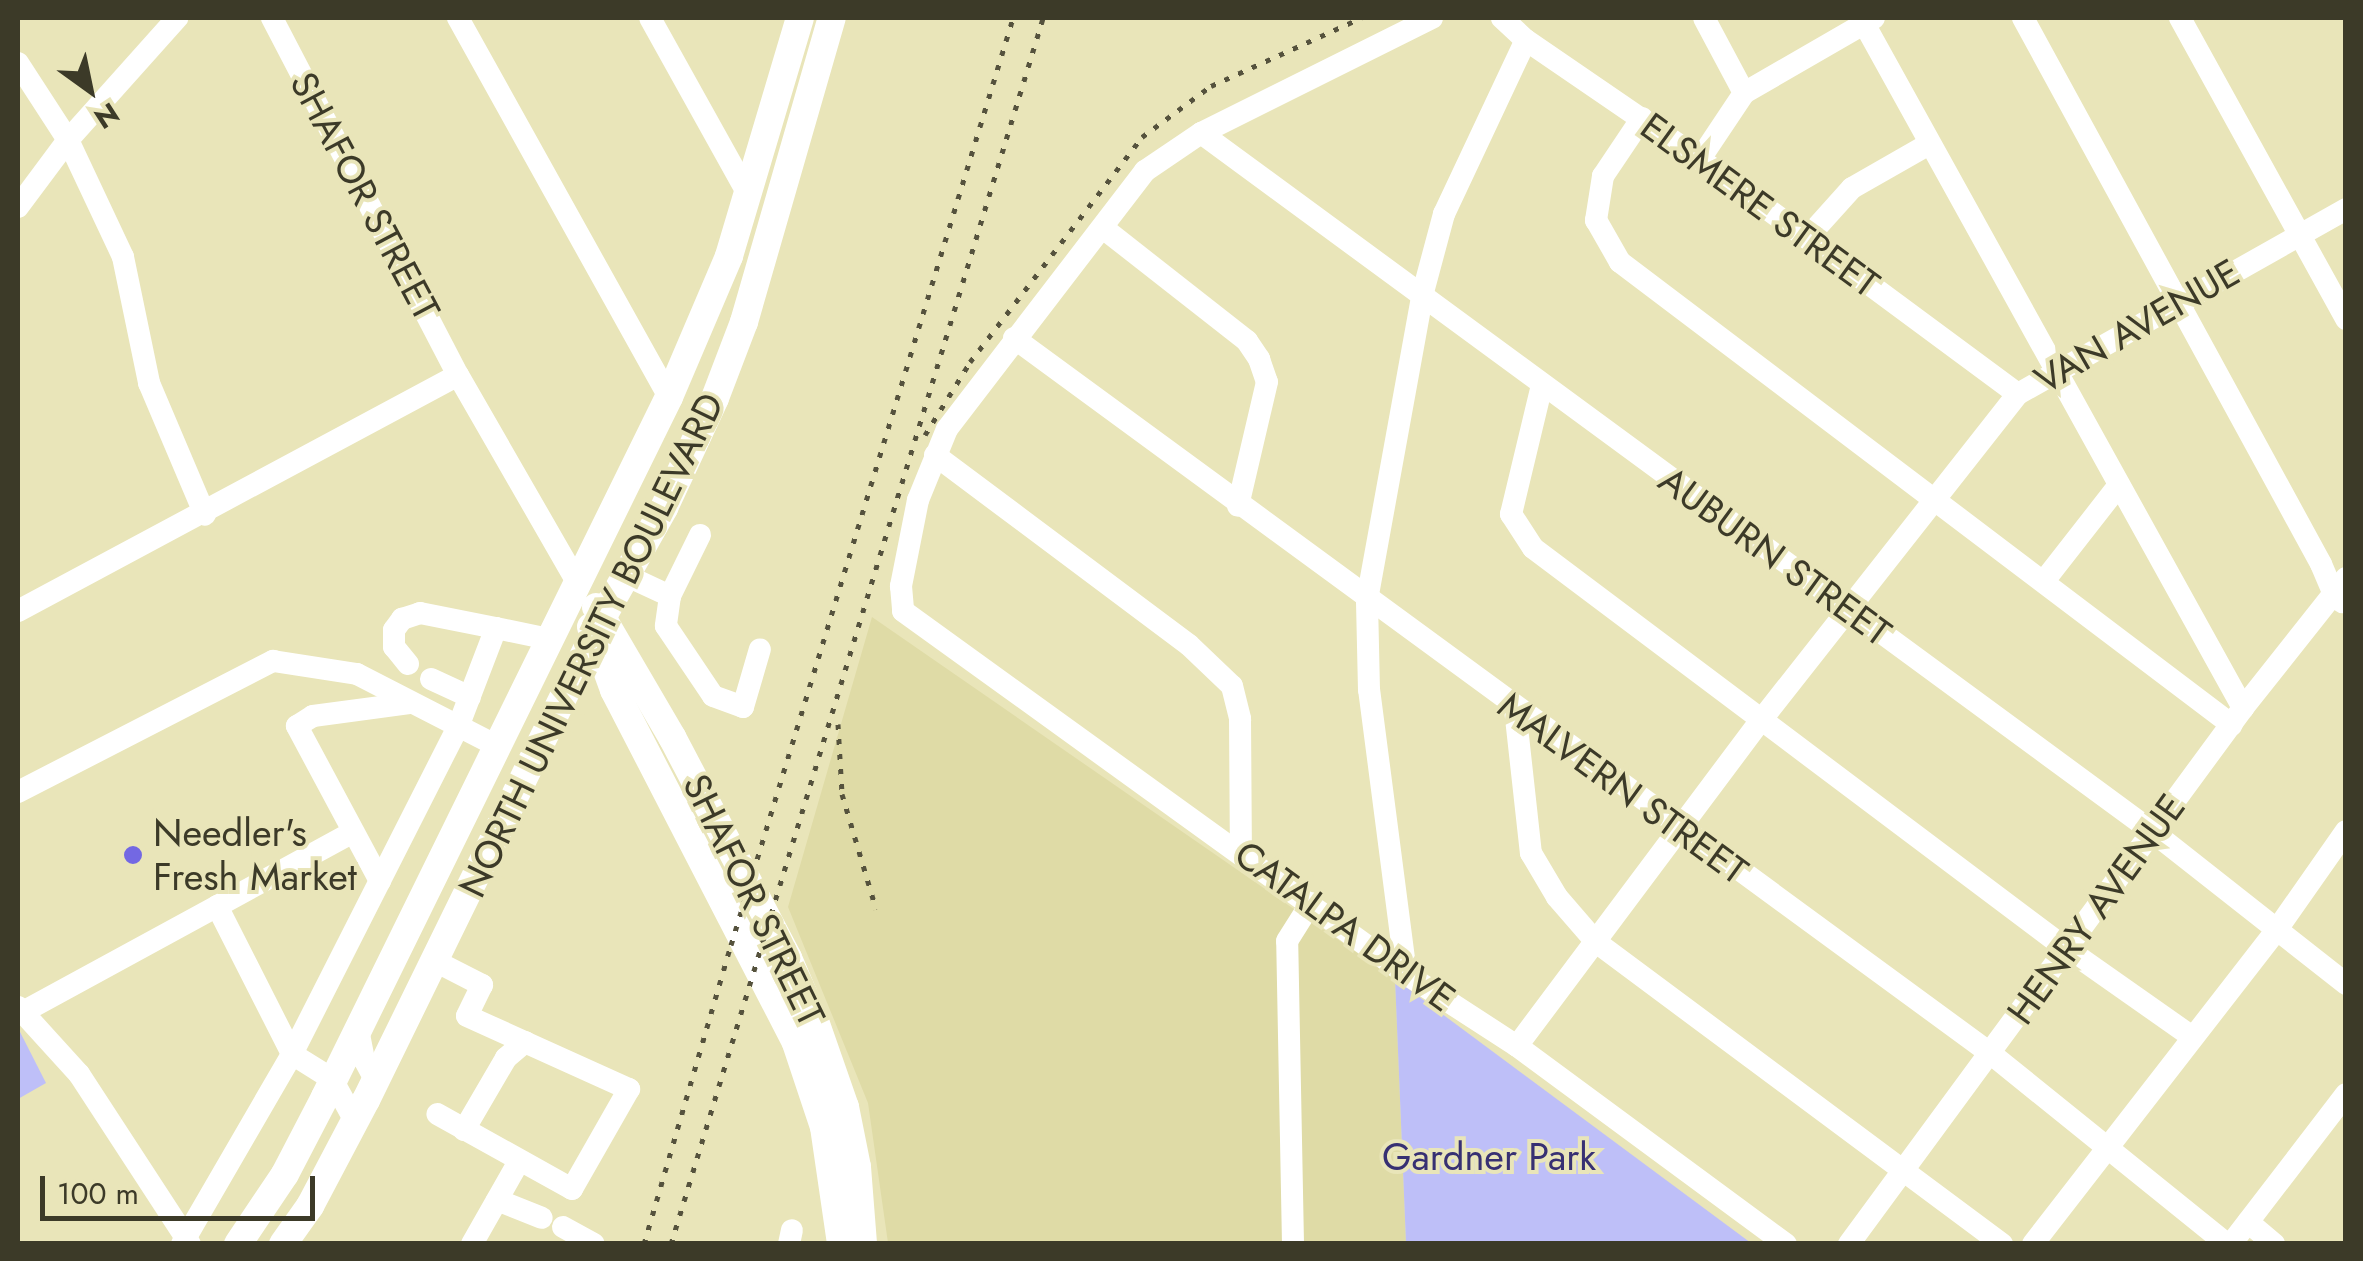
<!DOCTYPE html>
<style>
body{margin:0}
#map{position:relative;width:2363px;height:1261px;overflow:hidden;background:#e9e5b9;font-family:Jost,sans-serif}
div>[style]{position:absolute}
.built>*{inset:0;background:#dfdba6}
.green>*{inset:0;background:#bebff8}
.minor>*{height:22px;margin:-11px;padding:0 11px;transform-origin:11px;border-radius:11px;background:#fff}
.major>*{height:28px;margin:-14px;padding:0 14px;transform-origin:14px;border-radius:14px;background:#fff}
.rail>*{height:5px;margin-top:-2.5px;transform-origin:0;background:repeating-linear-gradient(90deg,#55523d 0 5px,transparent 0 15px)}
.dots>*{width:28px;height:28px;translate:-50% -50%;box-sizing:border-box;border:5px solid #e9e5b9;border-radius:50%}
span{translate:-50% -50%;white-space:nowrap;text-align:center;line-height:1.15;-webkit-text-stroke:8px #e9e5b9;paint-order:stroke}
.street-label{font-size:38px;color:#3c3a28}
.poi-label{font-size:38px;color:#3c3a28}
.left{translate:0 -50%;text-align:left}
.park-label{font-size:38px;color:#373073}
.frame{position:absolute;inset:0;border:20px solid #3c3a28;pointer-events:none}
.north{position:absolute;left:40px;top:40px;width:100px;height:100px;-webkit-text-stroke:8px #e9e5b9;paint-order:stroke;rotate:147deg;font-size:28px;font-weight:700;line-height:40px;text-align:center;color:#3c3a28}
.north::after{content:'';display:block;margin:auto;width:35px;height:45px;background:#3c3a28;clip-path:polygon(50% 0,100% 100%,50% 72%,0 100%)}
.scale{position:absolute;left:40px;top:1176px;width:275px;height:45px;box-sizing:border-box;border:5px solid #3c3a28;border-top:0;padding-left:12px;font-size:30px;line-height:35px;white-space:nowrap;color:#3c3a28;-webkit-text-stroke:8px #e9e5b9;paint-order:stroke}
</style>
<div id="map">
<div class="built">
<i style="clip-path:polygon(872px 617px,1395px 979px,1406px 1243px,888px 1243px,868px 1103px,788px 907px)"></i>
</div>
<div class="green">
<i style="clip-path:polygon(1395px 979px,1751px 1243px,1406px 1243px)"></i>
<i style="clip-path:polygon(18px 1028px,46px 1083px,18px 1099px)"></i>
</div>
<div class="minor">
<i style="left:272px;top:18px;width:403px;rotate:62.5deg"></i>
<i style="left:458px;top:375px;width:239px;rotate:60.1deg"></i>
<i style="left:458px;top:18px;width:434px;rotate:60.9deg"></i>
<i style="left:650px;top:18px;width:201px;rotate:60.9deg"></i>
<i style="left:1432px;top:18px;width:258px;rotate:153.5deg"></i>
<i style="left:1201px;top:133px;width:68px;rotate:145.8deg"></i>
<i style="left:1145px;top:171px;width:325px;rotate:127.5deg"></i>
<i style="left:947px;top:429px;width:77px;rotate:112.2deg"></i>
<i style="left:918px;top:500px;width:88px;rotate:101.2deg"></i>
<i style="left:901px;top:586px;width:25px;rotate:85deg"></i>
<i style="left:903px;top:611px;width:620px;rotate:35.82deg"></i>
<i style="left:1406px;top:974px;width:132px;rotate:33deg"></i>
<i style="left:1517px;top:1046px;width:334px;rotate:36.4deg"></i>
<i style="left:1502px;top:18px;width:33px;rotate:43deg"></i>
<i style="left:1526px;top:40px;width:211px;rotate:34.4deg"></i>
<i style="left:1700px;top:159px;width:395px;rotate:36.5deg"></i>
<i style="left:1704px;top:18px;width:85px;rotate:61.9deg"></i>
<i style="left:1861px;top:18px;width:789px;rotate:61.03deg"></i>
<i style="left:2023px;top:18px;width:622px;rotate:61.37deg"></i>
<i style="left:2321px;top:564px;width:34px;rotate:67deg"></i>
<i style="left:2334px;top:595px;width:11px;rotate:41deg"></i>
<i style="left:2180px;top:18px;width:344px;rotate:61.1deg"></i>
<i style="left:18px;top:63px;width:92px;rotate:57deg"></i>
<i style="left:68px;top:140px;width:129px;rotate:64.8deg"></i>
<i style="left:123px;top:257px;width:129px;rotate:78.3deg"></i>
<i style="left:149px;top:383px;width:143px;rotate:67deg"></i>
<i style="left:1642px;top:118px;width:70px;rotate:123.9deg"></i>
<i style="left:1603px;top:176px;width:45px;rotate:99deg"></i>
<i style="left:1596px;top:220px;width:48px;rotate:60.3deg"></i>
<i style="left:1620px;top:262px;width:767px;rotate:37.11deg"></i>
<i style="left:1201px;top:133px;width:1181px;rotate:36.29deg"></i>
<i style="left:2153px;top:832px;width:246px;rotate:38.2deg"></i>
<i style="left:1700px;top:159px;width:79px;rotate:-56.3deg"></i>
<i style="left:1744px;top:93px;width:150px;rotate:-30deg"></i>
<i style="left:18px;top:207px;width:84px;rotate:-53.3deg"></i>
<i style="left:68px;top:140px;width:164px;rotate:-48.2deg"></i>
<i style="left:1103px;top:228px;width:183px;rotate:38.1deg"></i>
<i style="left:1247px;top:341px;width:22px;rotate:56deg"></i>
<i style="left:1259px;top:359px;width:24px;rotate:71deg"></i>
<i style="left:1267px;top:382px;width:127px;rotate:103.2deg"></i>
<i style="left:1807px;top:238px;width:67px;rotate:-48deg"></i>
<i style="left:1852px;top:188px;width:89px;rotate:-29.7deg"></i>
<i style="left:1014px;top:338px;width:1210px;rotate:36.23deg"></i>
<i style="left:1990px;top:1053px;width:304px;rotate:38.9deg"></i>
<i style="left:1542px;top:385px;width:133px;rotate:103.5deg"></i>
<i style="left:1511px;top:514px;width:40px;rotate:57.1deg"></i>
<i style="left:1533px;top:548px;width:659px;rotate:36.92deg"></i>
<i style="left:2060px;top:944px;width:160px;rotate:35.1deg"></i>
<i style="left:935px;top:455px;width:317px;rotate:36.8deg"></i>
<i style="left:1189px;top:645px;width:59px;rotate:43.6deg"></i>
<i style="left:1232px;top:686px;width:34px;rotate:76deg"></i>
<i style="left:1240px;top:719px;width:131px;rotate:89.6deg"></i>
<i style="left:625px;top:575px;width:50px;rotate:25deg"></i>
<i style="left:670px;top:596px;width:68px;rotate:-63.8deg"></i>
<i style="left:2044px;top:581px;width:122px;rotate:-52deg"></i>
<i style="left:670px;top:596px;width:30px;rotate:98deg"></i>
<i style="left:666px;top:626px;width:84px;rotate:56.1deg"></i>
<i style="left:713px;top:696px;width:32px;rotate:20deg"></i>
<i style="left:743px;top:707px;width:60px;rotate:-73.7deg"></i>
<i style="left:18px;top:611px;width:499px;rotate:-28.2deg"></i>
<i style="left:408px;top:664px;width:22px;rotate:-129deg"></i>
<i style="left:394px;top:647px;width:17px;rotate:-90deg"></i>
<i style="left:394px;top:630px;width:14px;rotate:-54deg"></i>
<i style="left:402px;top:619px;width:19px;rotate:-18deg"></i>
<i style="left:420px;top:613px;width:77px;rotate:11.2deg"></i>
<i style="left:431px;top:679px;width:43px;rotate:24.8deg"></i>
<i style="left:1515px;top:709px;width:145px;rotate:83.7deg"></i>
<i style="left:1531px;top:853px;width:51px;rotate:59.4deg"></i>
<i style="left:1557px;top:897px;width:60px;rotate:49.1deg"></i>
<i style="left:1596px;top:942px;width:506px;rotate:36.64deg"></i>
<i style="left:18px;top:792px;width:287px;rotate:-27.2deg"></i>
<i style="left:273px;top:661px;width:85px;rotate:8.8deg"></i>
<i style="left:357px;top:674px;width:157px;rotate:27.2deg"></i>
<i style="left:380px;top:881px;width:176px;rotate:-118.2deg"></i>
<i style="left:297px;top:726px;width:19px;rotate:-32deg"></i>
<i style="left:313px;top:716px;width:99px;rotate:-7.6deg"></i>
<i style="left:217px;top:906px;width:166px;rotate:63.1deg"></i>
<i style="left:292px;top:1054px;width:47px;rotate:32deg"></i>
<i style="left:332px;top:1079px;width:48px;rotate:61.3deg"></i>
<i style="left:435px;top:961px;width:53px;rotate:27.1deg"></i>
<i style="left:482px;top:985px;width:34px;rotate:116deg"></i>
<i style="left:467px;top:1016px;width:178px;rotate:24.3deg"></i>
<i style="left:629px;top:1089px;width:115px;rotate:119.7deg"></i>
<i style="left:572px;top:1189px;width:154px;rotate:-150.9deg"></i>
<i style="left:1406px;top:974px;width:286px;rotate:-97.4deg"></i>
<i style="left:1369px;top:690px;width:90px;rotate:-91.3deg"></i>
<i style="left:1367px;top:600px;width:309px;rotate:-79.7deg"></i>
<i style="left:1422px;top:296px;width:85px;rotate:-75deg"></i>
<i style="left:1444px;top:214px;width:192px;rotate:-64.8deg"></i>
<i style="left:18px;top:1007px;width:91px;rotate:47.7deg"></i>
<i style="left:79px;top:1074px;width:203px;rotate:56.9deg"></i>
<i style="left:23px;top:1012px;width:376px;rotate:-28.6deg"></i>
<i style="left:358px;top:1029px;width:31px;rotate:79deg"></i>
<i style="left:364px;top:1059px;width:24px;rotate:62deg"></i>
<i style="left:1517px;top:1046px;width:409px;rotate:-53.2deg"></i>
<i style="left:1762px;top:719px;width:414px;rotate:-51.8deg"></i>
<i style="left:2018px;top:394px;width:377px;rotate:-29.4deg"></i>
<i style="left:464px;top:1130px;width:83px;rotate:-59.7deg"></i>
<i style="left:506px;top:1058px;width:25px;rotate:-40deg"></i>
<i style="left:497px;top:1200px;width:48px;rotate:21.8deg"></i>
<i style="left:2248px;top:1222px;width:34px;rotate:40deg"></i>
<i style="left:563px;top:1227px;width:35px;rotate:29deg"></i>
<i style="left:182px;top:1244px;width:220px;rotate:-59.9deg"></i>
<i style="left:292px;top:1054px;width:367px;rotate:-63.1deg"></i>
<i style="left:458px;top:727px;width:106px;rotate:-69deg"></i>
<i style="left:496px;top:628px;width:54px;rotate:11.7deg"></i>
<i style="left:472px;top:1244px;width:93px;rotate:-60.4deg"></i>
<i style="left:789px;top:1244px;width:14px;rotate:-78deg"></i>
<i style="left:1293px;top:1244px;width:303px;rotate:-91.1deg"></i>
<i style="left:1287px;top:941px;width:45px;rotate:-57.7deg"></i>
<i style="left:1849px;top:1244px;width:665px;rotate:-53.68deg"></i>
<i style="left:2243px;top:708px;width:166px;rotate:-51.6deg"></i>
<i style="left:2033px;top:1244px;width:400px;rotate:-52.2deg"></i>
<i style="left:2278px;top:928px;width:118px;rotate:-55deg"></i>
<i style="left:2231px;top:1244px;width:189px;rotate:-52.5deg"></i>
</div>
<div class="major">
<i style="left:596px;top:607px;width:151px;rotate:59.7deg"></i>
<i style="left:672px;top:737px;width:250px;rotate:62.3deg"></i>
<i style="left:788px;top:958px;width:69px;rotate:66.8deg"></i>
<i style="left:815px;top:1021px;width:91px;rotate:70.8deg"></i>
<i style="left:845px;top:1107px;width:61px;rotate:78.7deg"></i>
<i style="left:857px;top:1167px;width:77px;rotate:85.5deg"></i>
<i style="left:591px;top:627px;width:67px;rotate:69.9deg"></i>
<i style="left:614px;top:690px;width:397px;rotate:62.7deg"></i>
<i style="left:796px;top:1043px;width:89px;rotate:71.6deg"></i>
<i style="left:824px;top:1127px;width:118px;rotate:81.7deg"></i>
<i style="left:238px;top:1244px;width:84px;rotate:-56.1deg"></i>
<i style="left:285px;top:1174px;width:87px;rotate:-62.5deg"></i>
<i style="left:325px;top:1097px;width:780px;rotate:-63.83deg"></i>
<i style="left:669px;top:397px;width:153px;rotate:-66.9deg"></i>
<i style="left:729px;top:256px;width:248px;rotate:-73.4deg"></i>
<i style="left:283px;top:1244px;width:47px;rotate:-54.6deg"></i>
<i style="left:310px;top:1206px;width:120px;rotate:-62.2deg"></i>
<i style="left:366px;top:1100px;width:539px;rotate:-63.91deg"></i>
<i style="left:603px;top:616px;width:124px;rotate:-60.5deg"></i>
<i style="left:664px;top:508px;width:121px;rotate:-65.1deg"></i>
<i style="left:715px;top:398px;width:81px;rotate:-69.1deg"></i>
<i style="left:744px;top:322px;width:316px;rotate:-73.9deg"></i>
</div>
<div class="rail">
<i style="left:925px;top:435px;width:86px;rotate:-58.3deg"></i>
<i style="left:970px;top:362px;width:283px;rotate:-52.6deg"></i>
<i style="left:1142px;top:137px;width:86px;rotate:-36.5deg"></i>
<i style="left:1211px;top:86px;width:165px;rotate:-24.4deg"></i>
<i style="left:838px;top:724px;width:70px;rotate:86.7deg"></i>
<i style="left:842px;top:794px;width:120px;rotate:73.5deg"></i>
<i style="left:644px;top:1244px;width:311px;rotate:-73.8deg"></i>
<i style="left:731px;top:945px;width:969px;rotate:-73.08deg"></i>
<i style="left:671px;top:1244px;width:1281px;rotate:-73.12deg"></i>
</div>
<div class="dots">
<i style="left:133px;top:855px;background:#7368e3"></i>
</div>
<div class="street-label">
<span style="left:365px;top:196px;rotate:62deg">SHAFOR STREET</span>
<span style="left:1760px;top:205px;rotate:36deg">ELSMERE STREET</span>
<span style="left:2137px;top:326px;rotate:-30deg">VAN AVENUE</span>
<span style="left:1775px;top:556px;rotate:36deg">AUBURN STREET</span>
<span style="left:591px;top:645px;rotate:-64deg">NORTH UNIVERSITY BOULEVARD</span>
<span style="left:1623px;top:788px;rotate:36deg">MALVERN STREET</span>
<span style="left:754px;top:900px;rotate:64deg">SHAFOR STREET</span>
<span style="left:2096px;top:909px;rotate:-54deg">HENRY AVENUE</span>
<span style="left:1345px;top:926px;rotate:36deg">CATALPA DRIVE</span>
</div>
<div class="poi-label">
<span class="left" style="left:153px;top:855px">Needler's<br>Fresh Market</span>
</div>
<div class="park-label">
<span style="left:1489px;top:1157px">Gardner Park</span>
</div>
<div class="frame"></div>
<div class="north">N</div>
<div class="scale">100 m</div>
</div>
